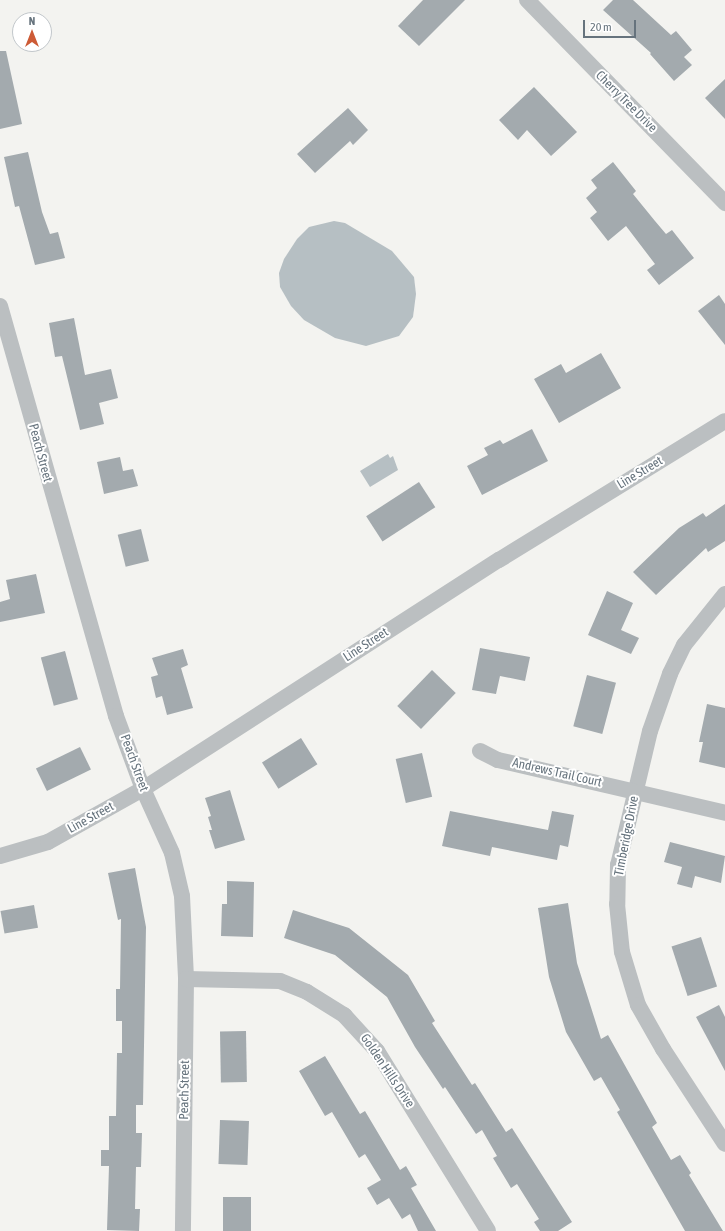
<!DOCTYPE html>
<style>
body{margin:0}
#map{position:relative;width:725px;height:1231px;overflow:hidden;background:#f3f3f0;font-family:"Asap Condensed",sans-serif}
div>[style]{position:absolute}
.water>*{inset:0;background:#b6bfc3}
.building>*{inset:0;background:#a3aaae;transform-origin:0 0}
.minor>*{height:16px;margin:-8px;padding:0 8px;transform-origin:8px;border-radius:8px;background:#bbbfc1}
span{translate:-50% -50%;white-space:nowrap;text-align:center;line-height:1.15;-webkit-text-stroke:4px #fff;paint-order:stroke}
.street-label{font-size:13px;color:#66737d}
.north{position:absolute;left:12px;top:12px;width:40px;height:40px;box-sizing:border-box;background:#fff;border:1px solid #c2c7cb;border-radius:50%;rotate:0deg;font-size:11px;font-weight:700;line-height:16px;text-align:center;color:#66737d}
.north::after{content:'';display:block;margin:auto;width:14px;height:18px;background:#cd5b36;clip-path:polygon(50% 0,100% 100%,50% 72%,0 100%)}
.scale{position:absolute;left:583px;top:20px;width:53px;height:18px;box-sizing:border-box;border:2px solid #66737d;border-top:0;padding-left:5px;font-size:12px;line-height:14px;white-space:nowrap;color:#66737d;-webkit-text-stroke:3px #fff;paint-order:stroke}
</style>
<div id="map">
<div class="water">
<i style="clip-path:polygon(334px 221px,345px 223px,392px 251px,414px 277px,416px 294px,413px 317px,399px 336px,366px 346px,335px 338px,304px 320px,291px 306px,280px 287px,279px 273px,284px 259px,297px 239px,309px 227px)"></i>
<i style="clip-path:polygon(388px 454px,390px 458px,393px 456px,398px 470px,370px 487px,360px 471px)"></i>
</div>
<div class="building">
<i style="clip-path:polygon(423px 0,465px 0,419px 46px,398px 26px)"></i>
<i style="clip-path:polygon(613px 0,633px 0,671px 35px,676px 31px,692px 50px,684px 57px,692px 65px,674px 81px,650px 54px,651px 53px,603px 10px)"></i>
<i style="clip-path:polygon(0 51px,6px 51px,22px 124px,0 129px)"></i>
<i style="clip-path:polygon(725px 79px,725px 119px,705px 98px)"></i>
<i style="clip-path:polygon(534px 87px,577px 132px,551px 156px,527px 130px,518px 140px,499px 120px)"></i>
<i style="clip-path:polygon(348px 108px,368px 130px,353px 145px,350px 141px,315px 173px,297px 154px)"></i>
<i style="clip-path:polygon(28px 152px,42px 212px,50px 234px,58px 232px,65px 258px,35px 265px,19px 206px,15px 207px,4px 157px)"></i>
<i style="clip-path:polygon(613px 162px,636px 191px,633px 194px,655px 221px,666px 234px,672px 230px,694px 258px,659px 285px,647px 270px,655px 264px,626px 226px,608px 241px,590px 218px,597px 212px,586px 198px,597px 188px,591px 180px)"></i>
<i style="clip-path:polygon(719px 295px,725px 304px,725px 345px,698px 311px)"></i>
<i style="clip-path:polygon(74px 318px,85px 375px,111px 369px,118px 398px,99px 403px,104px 424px,80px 430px,62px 356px,55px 357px,49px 323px)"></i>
<i style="clip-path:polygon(601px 353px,621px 388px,559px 423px,534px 379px,561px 364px,566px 373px)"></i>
<i style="clip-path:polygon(532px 429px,548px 461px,482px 495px,467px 466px,488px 455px,484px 448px,500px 440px,503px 444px)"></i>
<i style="clip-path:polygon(120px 457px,123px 471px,133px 469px,138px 486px,104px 494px,97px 462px)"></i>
<i style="left:419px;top:482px;width:30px;height:63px;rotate:57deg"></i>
<i style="clip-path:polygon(725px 504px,725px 541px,708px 552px,706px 548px,656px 595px,633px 572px,679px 528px,703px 513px,706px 517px)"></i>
<i style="left:141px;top:529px;width:33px;height:24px;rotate:76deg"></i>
<i style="clip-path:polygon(36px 574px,45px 613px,0 622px,0 602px,10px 599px,6px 580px)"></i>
<i style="clip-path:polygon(607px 591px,633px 603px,621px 630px,639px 638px,631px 654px,588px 635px)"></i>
<i style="clip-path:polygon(480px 648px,530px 657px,525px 681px,500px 676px,496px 694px,472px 690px)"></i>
<i style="clip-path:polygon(183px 649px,188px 665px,181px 668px,193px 708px,167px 715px,162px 696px,156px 698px,151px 677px,158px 675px,152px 658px)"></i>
<i style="left:65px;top:651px;width:50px;height:25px;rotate:75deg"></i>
<i style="left:432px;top:670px;width:33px;height:50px;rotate:44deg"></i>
<i style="left:587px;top:675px;width:30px;height:53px;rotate:15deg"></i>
<i style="clip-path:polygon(707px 704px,725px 708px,725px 768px,699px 762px,703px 742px,699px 742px)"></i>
<i style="left:301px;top:738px;width:31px;height:46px;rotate:58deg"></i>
<i style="left:80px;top:747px;width:25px;height:49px;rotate:64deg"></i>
<i style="left:422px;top:753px;width:45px;height:27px;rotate:77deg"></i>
<i style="clip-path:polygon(230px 790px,245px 840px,215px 849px,209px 830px,212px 830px,208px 817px,211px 816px,205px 798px)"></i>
<i style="clip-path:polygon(450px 811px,548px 830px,552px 811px,574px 815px,568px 847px,560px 845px,557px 860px,492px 847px,490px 856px,442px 846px)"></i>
<i style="clip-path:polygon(670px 842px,725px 856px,721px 883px,695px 876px,692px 888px,677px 884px,682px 867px,664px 862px)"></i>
<i style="clip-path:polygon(135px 868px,146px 927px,143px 1105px,136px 1105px,136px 1133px,142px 1133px,141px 1167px,136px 1167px,135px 1209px,140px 1209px,139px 1231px,107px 1230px,109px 1166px,101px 1166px,101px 1150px,109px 1150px,109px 1116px,116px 1116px,117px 1053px,122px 1053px,122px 1021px,116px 1021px,116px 989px,120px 989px,121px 919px,118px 920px,108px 873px)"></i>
<i style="clip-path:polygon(227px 881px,254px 882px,253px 937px,221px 936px,222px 904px,227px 904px)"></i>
<i style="clip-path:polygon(568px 903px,577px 963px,601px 1039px,608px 1035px,657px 1123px,652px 1127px,671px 1160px,680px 1155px,691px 1173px,689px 1175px,723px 1231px,685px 1231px,617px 1112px,620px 1110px,601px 1077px,594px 1081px,566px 1032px,549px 977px,538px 908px)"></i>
<i style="left:34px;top:905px;width:23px;height:34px;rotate:80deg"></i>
<i style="clip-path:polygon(293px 910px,349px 928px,408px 975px,435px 1021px,432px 1023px,472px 1085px,475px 1083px,506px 1132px,512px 1128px,572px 1222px,558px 1231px,540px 1231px,534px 1222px,539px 1219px,517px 1184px,511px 1188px,493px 1158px,497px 1156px,482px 1130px,476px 1134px,445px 1087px,443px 1089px,415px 1047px,387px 997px,335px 955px,284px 938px)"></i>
<i style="left:701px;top:937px;width:52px;height:31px;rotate:72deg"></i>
<i style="clip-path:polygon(719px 1005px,725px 1017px,725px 1071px,696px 1017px)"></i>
<i style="left:246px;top:1031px;width:51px;height:26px;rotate:89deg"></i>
<i style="clip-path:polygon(325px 1056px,360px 1114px,365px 1111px,400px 1170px,406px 1166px,417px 1185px,411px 1188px,436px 1231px,418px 1231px,410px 1214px,402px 1219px,389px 1198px,377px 1205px,367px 1188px,381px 1180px,365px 1154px,359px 1158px,332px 1112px,325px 1116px,299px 1071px)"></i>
<i style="left:220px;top:1120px;width:29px;height:44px;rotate:2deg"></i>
<i style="left:223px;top:1197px;width:28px;height:34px"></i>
</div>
<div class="minor">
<i style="left:527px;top:0;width:284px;rotate:45.7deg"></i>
<i style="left:0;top:306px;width:426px;rotate:74.2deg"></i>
<i style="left:116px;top:716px;width:78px;rotate:69.7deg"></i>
<i style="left:143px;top:789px;width:70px;rotate:65.6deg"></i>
<i style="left:172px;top:853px;width:44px;rotate:76.9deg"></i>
<i style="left:182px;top:896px;width:83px;rotate:87.2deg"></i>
<i style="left:186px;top:979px;width:252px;rotate:90.7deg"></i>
<i style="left:725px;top:594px;width:65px;rotate:128.8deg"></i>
<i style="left:684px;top:645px;width:32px;rotate:116deg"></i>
<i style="left:670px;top:674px;width:60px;rotate:109.3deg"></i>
<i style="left:650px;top:731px;width:138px;rotate:103.4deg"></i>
<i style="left:618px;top:865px;width:39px;rotate:91deg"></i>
<i style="left:617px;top:904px;width:48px;rotate:84.1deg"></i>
<i style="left:622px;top:952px;width:55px;rotate:73.2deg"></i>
<i style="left:638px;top:1005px;width:51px;rotate:60.4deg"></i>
<i style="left:663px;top:1049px;width:113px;rotate:56.9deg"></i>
<i style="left:480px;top:751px;width:20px;rotate:27deg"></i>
<i style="left:498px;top:760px;width:233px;rotate:13.1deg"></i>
<i style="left:0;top:856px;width:50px;rotate:-16.3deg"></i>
<i style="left:48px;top:842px;width:109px;rotate:-29.2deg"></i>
<i style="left:143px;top:789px;width:423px;rotate:-32.8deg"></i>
<i style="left:499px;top:560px;width:265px;rotate:-31.6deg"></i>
<i style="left:186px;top:979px;width:94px;rotate:1.2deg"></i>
<i style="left:280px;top:981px;width:29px;rotate:22deg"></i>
<i style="left:307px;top:992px;width:44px;rotate:31.9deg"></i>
<i style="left:344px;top:1015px;width:49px;rotate:47.5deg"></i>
<i style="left:377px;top:1051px;width:211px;rotate:58.3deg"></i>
</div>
<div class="street-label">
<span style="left:626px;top:102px;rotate:45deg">Cherry Tree Drive</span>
<span style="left:40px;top:453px;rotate:75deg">Peach Street</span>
<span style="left:640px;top:473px;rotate:-31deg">Line Street</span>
<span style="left:366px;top:645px;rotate:-33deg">Line Street</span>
<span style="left:134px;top:763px;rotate:70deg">Peach Street</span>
<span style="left:557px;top:773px;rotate:13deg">Andrews Trail Court</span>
<span style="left:91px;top:818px;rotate:-29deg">Line Street</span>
<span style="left:627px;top:836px;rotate:-79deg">Timberidge Drive</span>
<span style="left:387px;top:1071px;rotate:56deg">Golden Hills Drive</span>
<span style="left:185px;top:1090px;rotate:-89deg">Peach Street</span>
</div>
<div class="north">N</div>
<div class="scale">20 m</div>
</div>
